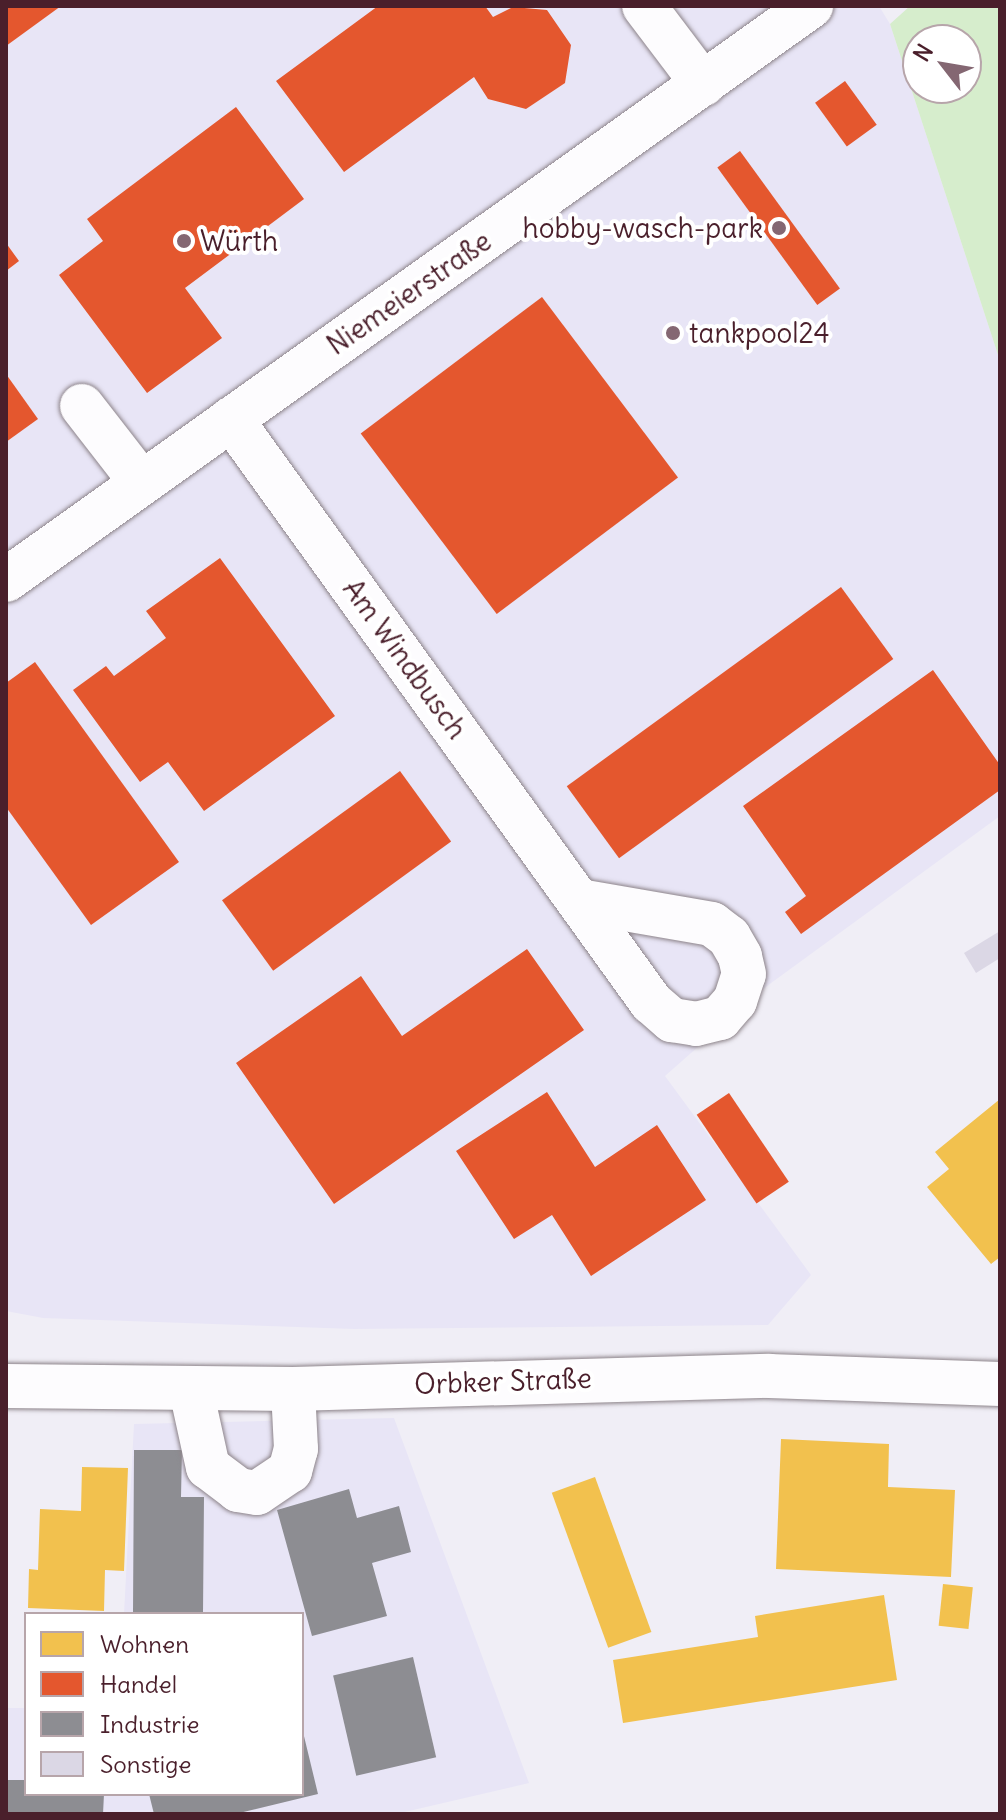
<!DOCTYPE html>
<meta charset="utf-8">
<style>
body{margin:0}
#map{position:relative;width:1006px;height:1820px;overflow:hidden;background:#f0eef6;font-family:Delius,sans-serif}
div>[style]{position:absolute}
.built>*{inset:0;background:#e8e5f6}
.green>*{inset:0;background:#d6edcc}
.homes>*{inset:0;background:#f2c14e;transform-origin:0 0}
.shops>*{inset:0;background:#e4572e;transform-origin:0 0}
.industry>*{inset:0;background:#8d8d92;transform-origin:0 0}
.building>*{inset:0;background:#dbd7e5}
.roads{filter:drop-shadow(0 0 2px #8d848a) drop-shadow(0 0 2px #8d848a)}
.minor>*{height:44px;margin:-22px;padding:0 22px;transform-origin:22px;border-radius:22px;background:#fdfcfe}
.dots>*{width:22px;height:22px;translate:-50% -50%;box-sizing:border-box;border:4px solid #fff;border-radius:50%}
span{translate:-50% -50%;white-space:nowrap;text-align:center;line-height:1.15;-webkit-text-stroke:8px #fff;paint-order:stroke}
.poi-label{font-size:28px;color:#4a1f2b}
.right{translate:-100% -50%;text-align:right}
.left{translate:0 -50%;text-align:left}
.street-label{font-size:28px;color:#4a1f2b}
.frame{position:absolute;inset:0;border:8px solid #4a1f2b;pointer-events:none}
.legend{position:absolute;left:24px;top:1612px;width:280px;height:184px;box-sizing:border-box;background:#fff;border:2px solid #b7a5aa;margin:0;padding:10px 14px;list-style:none;font-size:24px;color:#4a1f2b}
.legend li{display:flex;align-items:center;gap:16px;height:40px}
.legend b{width:40px;border:2px solid #b7a5aa}
.north{position:absolute;left:902px;top:24px;width:80px;height:80px;box-sizing:border-box;background:#fff;border:2px solid #b7a5aa;border-radius:50%;rotate:301deg;font-size:22px;font-weight:700;line-height:32px;text-align:center;color:#4a1f2b}
.north::after{content:'';display:block;margin:auto;width:28px;height:36px;background:#846772;clip-path:polygon(50% 0,100% 100%,50% 72%,0 100%)}
</style>
<div id="map">
<div class="built">
<i style="clip-path:polygon(6px 6px,879px 6px,890px 24px,1000px 361px,1000px 816px,767px 986px,665px 1076px,811px 1275px,768px 1325px,354px 1329px,43px 1318px,6px 1311px)"></i>
<i style="clip-path:polygon(394px 1418px,529px 1783px,396px 1814px,6px 1814px,6px 1708px,26px 1708px,26px 1794px,302px 1794px,302px 1614px,124px 1614px,134px 1424px)"></i>
</div>
<div class="green">
<i style="clip-path:polygon(evenodd,910px 6px,1000px 6px,1000px 361px,890px 24px,910px 6px,918px 40px,966px 40px,966px 88px,918px 88px,918px 40px)"></i>
</div>
<div class="homes">
<i style="clip-path:polygon(1000px 1099px,1000px 1257px,991px 1264px,927px 1187px,949px 1169px,935px 1152px)"></i>
<i style="clip-path:polygon(781px 1439px,889px 1444px,888px 1487px,955px 1490px,951px 1577px,776px 1569px)"></i>
<i style="clip-path:polygon(82px 1467px,128px 1468px,124px 1571px,105px 1570px,104px 1611px,28px 1608px,29px 1569px,38px 1570px,40px 1509px,81px 1511px)"></i>
<i style="left:595px;top:1477px;width:165px;height:46px;rotate:70deg"></i>
<i style="left:943px;top:1584px;width:30px;height:42px;rotate:6deg"></i>
<i style="clip-path:polygon(884px 1595px,897px 1680px,623px 1723px,613px 1660px,758px 1637px,755px 1616px)"></i>
</div>
<div class="shops">
<i style="clip-path:polygon(6px 6px,61px 6px,6px 46px)"></i>
<i style="clip-path:polygon(378px 6px,485px 6px,493px 17px,513px 7px,547px 10px,571px 45px,565px 83px,526px 109px,488px 99px,474px 77px,344px 172px,276px 81px)"></i>
<i style="left:845px;top:81px;width:54px;height:37px;rotate:54deg"></i>
<i style="clip-path:polygon(236px 107px,304px 199px,185px 288px,222px 338px,147px 393px,59px 275px,103px 241px,87px 219px)"></i>
<i style="left:740px;top:151px;width:170px;height:28px;rotate:54deg"></i>
<i style="clip-path:polygon(6px 243px,19px 261px,6px 271px)"></i>
<i style="left:542px;top:297px;width:226px;height:227px;rotate:53deg"></i>
<i style="clip-path:polygon(6px 374px,38px 419px,6px 442px)"></i>
<i style="clip-path:polygon(220px 558px,335px 716px,204px 811px,168px 762px,140px 782px,73px 690px,106px 666px,114px 676px,166px 638px,146px 611px)"></i>
<i style="left:841px;top:587px;width:89px;height:339px;rotate:54deg"></i>
<i style="clip-path:polygon(35px 662px,179px 862px,91px 925px,6px 807px,6px 683px)"></i>
<i style="clip-path:polygon(933px 670px,1000px 765px,1000px 790px,801px 934px,785px 912px,806px 896px,743px 806px)"></i>
<i style="left:400px;top:771px;width:87px;height:220px;rotate:54deg"></i>
<i style="clip-path:polygon(527px 949px,584px 1030px,334px 1204px,236px 1063px,361px 976px,402px 1036px)"></i>
<i style="clip-path:polygon(547px 1092px,595px 1167px,657px 1125px,706px 1200px,591px 1276px,552px 1215px,514px 1239px,456px 1151px)"></i>
<i style="left:729px;top:1093px;width:107px;height:39px;rotate:56deg"></i>
</div>
<div class="industry">
<i style="clip-path:polygon(134px 1450px,182px 1450px,181px 1497px,204px 1497px,203px 1613px,133px 1613px)"></i>
<i style="clip-path:polygon(349px 1489px,357px 1518px,399px 1506px,411px 1552px,372px 1563px,387px 1616px,312px 1636px,277px 1510px)"></i>
<i style="left:413px;top:1657px;width:103px;height:82px;rotate:77deg"></i>
<i style="clip-path:polygon(303px 1732px,318px 1794px,235px 1814px,154px 1814px,149px 1794px,302px 1794px)"></i>
<i style="clip-path:polygon(8px 1780px,26px 1780px,26px 1794px,104px 1794px,103px 1814px,7px 1814px)"></i>
</div>
<div class="building">
<i style="clip-path:polygon(1000px 931px,1000px 958px,976px 973px,964px 953px)"></i>
</div>
<div class="roads">
<div class="minor">
<i style="left:644px;top:6px;width:98px;rotate:52.9deg"></i>
<i style="left:82px;top:406px;width:96px;rotate:52.2deg"></i>
<i style="left:231px;top:419px;width:719px;rotate:54.23deg"></i>
<i style="left:651px;top:1002px;width:28px;rotate:41deg"></i>
<i style="left:672px;top:1020px;width:24px;rotate:9deg"></i>
<i style="left:696px;top:1024px;width:25px;rotate:-14deg"></i>
<i style="left:720px;top:1018px;width:23px;rotate:-49deg"></i>
<i style="left:735px;top:1001px;width:28px;rotate:-72deg"></i>
<i style="left:744px;top:974px;width:18px;rotate:-103deg"></i>
<i style="left:740px;top:956px;width:22px;rotate:-120deg"></i>
<i style="left:729px;top:937px;width:21px;rotate:-143deg"></i>
<i style="left:712px;top:924px;width:135px;rotate:-170.2deg"></i>
<i style="left:6px;top:580px;width:989px;rotate:-35.49deg"></i>
<i style="left:6px;top:1386px;width:287px;rotate:0.6deg"></i>
<i style="left:293px;top:1389px;width:476px;rotate:-1.6deg"></i>
<i style="left:769px;top:1376px;width:231px;rotate:2deg"></i>
<i style="left:191px;top:1390px;width:79px;rotate:77.6deg"></i>
<i style="left:208px;top:1467px;width:38px;rotate:37deg"></i>
<i style="left:238px;top:1490px;width:19px;rotate:9deg"></i>
<i style="left:257px;top:1493px;width:40px;rotate:-34deg"></i>
<i style="left:290px;top:1471px;width:23px;rotate:-75deg"></i>
<i style="left:296px;top:1449px;width:60px;rotate:-92.9deg"></i>
</div>
</div>
<div class="dots">
<i style="left:779px;top:228px;background:#846772"></i>
<i style="left:184px;top:241px;background:#846772"></i>
<i style="left:673px;top:333px;background:#846772"></i>
</div>
<div class="poi-label">
<span class="right" style="left:763px;top:228px">hobby-wasch-park</span>
<span class="left" style="left:200px;top:241px">Würth</span>
<span class="left" style="left:689px;top:333px">tankpool24</span>
</div>
<div class="street-label">
<span style="left:409px;top:293px;rotate:-35deg">Niemeierstraße</span>
<span style="left:405px;top:659px;rotate:54deg">Am Windbusch</span>
<span style="left:503px;top:1381px;rotate:-2deg">Orbker Straße</span>
</div>
<div class="frame"></div>
<ul class="legend">
<li><b style="height:22px;background:#f2c14e"></b>Wohnen</li>
<li><b style="height:22px;background:#e4572e"></b>Handel</li>
<li><b style="height:22px;background:#8d8d92"></b>Industrie</li>
<li><b style="height:22px;background:#dbd7e5"></b>Sonstige</li>
</ul>
<div class="north">N</div>
</div>
